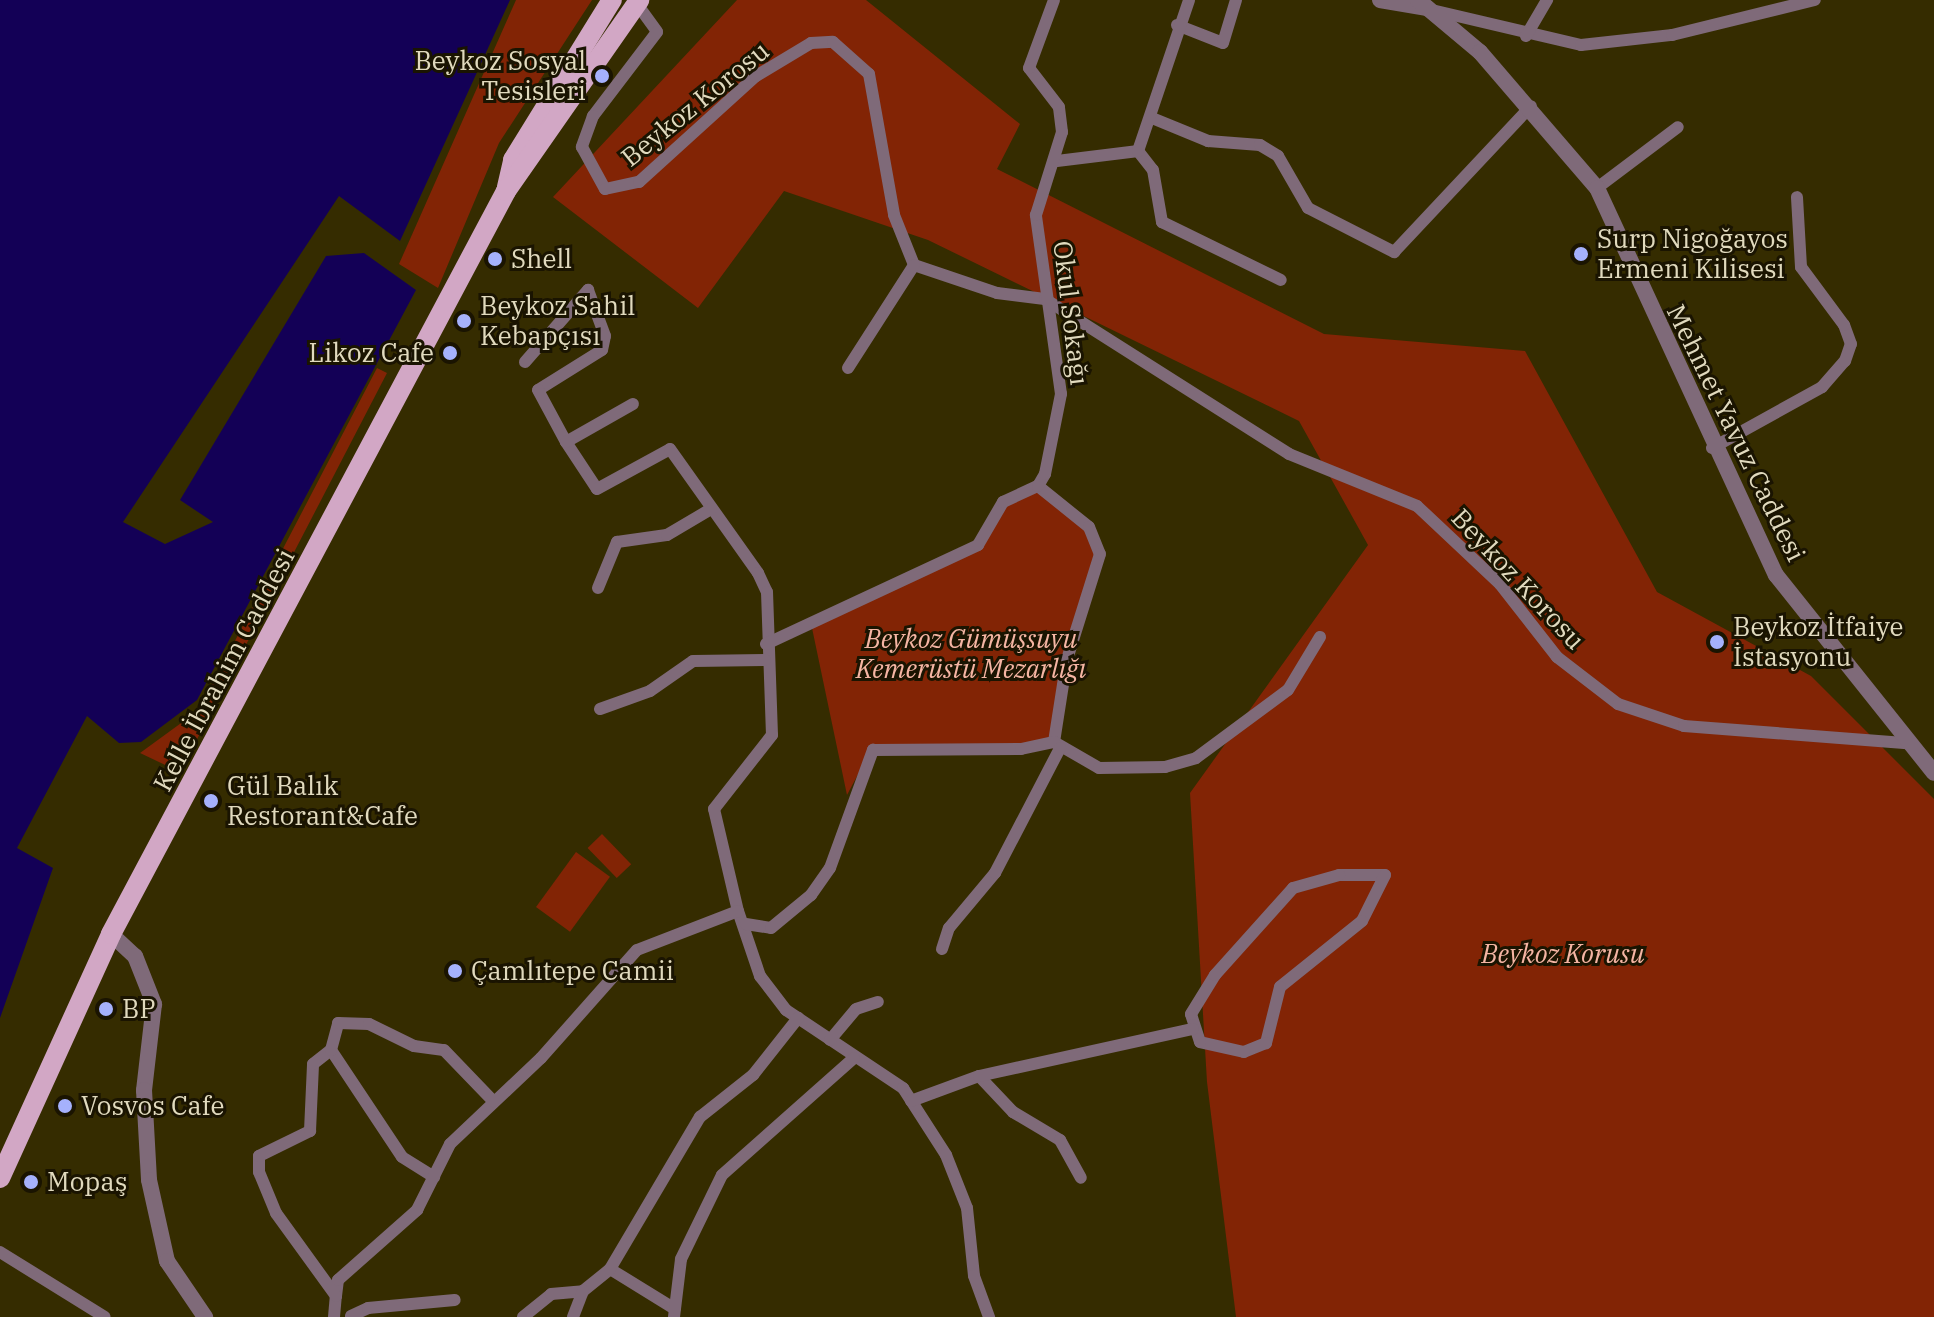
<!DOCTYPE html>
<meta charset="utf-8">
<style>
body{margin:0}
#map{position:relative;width:1934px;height:1317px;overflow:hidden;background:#352c00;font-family:"IBM Plex Serif",serif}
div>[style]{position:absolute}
.green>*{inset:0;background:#822405;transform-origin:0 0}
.water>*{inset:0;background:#130056}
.minor>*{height:12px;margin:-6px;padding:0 6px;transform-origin:6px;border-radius:6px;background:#7f6a79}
.tertiary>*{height:16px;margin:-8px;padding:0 8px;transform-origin:8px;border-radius:8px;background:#7f6a79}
.primary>*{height:20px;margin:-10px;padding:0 10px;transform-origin:10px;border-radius:10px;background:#d2a7c5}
.dots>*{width:22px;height:22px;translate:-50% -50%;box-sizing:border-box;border:4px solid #1a1401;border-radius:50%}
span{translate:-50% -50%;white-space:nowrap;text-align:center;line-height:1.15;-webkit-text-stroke:6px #1a1401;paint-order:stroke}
.poi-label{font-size:26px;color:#e1dabe}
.right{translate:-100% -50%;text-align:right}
.left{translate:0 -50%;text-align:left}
.street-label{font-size:26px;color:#e1dabe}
.park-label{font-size:26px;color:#f5b5a3;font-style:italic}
</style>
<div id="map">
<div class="green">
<i style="clip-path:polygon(516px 0,592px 0,499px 143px,438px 288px,399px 264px)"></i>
<i style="clip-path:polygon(737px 0,866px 0,1020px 124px,997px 169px,1324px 334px,1525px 351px,1657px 592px,1811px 676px,1934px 799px,1934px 1317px,1236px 1317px,1207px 1082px,1190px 793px,1368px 545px,1299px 421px,928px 240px,784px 191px,698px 308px,553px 197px)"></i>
<i style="clip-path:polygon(377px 368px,387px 373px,180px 772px,140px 753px,199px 710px)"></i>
<i style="clip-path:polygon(1038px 489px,1087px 528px,1098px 554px,1051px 739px,1021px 746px,872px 748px,847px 795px,812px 628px,982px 546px,1005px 505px)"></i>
<i style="left:602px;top:834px;width:42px;height:20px;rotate:46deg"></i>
<i style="left:576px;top:852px;width:42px;height:68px;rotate:36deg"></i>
</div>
<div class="water">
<i style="clip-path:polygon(0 0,510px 0,400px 241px,339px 196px,123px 522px,165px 544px,213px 522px,180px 500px,326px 256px,364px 253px,416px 290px,197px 700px,141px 742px,119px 743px,87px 716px,17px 848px,53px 868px,0 1018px)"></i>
</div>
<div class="minor">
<i style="left:637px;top:4px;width:34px;rotate:54deg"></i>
<i style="left:657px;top:32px;width:106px;rotate:127.3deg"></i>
<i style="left:593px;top:116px;width:33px;rotate:110deg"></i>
<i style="left:582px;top:147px;width:48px;rotate:61.3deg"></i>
<i style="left:605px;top:189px;width:35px;rotate:-12deg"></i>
<i style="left:639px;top:182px;width:158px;rotate:-42.2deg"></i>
<i style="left:756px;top:76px;width:64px;rotate:-31deg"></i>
<i style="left:811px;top:43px;width:22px;rotate:-3deg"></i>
<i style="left:833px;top:42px;width:48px;rotate:41.6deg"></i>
<i style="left:869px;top:74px;width:143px;rotate:79.9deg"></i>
<i style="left:894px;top:215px;width:54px;rotate:68.2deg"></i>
<i style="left:1436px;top:11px;width:149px;rotate:13.2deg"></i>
<i style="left:1581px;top:45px;width:92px;rotate:-6.3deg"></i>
<i style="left:1672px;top:35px;width:147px;rotate:-13.8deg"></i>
<i style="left:1177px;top:25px;width:49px;rotate:21.4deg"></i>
<i style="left:1223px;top:43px;width:45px;rotate:-73.2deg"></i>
<i style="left:1526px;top:36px;width:42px;rotate:-59.7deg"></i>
<i style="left:1152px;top:118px;width:61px;rotate:22.3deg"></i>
<i style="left:1208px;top:141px;width:52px;rotate:4.4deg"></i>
<i style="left:1260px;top:145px;width:21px;rotate:31deg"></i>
<i style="left:1278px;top:156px;width:60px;rotate:60deg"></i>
<i style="left:1308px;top:208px;width:97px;rotate:27.1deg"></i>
<i style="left:1394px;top:252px;width:200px;rotate:-46.8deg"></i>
<i style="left:1138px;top:151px;width:24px;rotate:52deg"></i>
<i style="left:1153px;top:170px;width:53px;rotate:80.2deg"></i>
<i style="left:1162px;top:222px;width:132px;rotate:26deg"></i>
<i style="left:1057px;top:161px;width:82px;rotate:-7deg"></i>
<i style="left:1138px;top:151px;width:159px;rotate:-71.3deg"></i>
<i style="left:1597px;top:188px;width:101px;rotate:-37deg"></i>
<i style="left:914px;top:265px;width:88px;rotate:18.6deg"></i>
<i style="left:997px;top:293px;width:48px;rotate:7.1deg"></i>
<i style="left:1045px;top:299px;width:289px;rotate:32.4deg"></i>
<i style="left:1289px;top:454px;width:138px;rotate:22.1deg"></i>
<i style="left:1417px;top:506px;width:114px;rotate:43.2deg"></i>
<i style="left:1500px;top:584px;width:93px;rotate:52deg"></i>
<i style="left:1557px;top:657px;width:77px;rotate:37.6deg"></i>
<i style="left:1618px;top:704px;width:70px;rotate:18.4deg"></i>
<i style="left:1684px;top:726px;width:224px;rotate:4.4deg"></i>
<i style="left:525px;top:362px;width:96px;rotate:-48.8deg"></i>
<i style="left:588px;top:290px;width:49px;rotate:69.7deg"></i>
<i style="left:605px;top:336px;width:14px;rotate:102deg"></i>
<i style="left:602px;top:350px;width:75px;rotate:148deg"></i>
<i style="left:538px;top:390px;width:59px;rotate:61.7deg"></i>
<i style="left:566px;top:442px;width:56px;rotate:56.6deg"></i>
<i style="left:597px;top:489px;width:83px;rotate:-28.7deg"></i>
<i style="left:670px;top:449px;width:152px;rotate:54.6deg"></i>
<i style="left:758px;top:573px;width:21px;rotate:65deg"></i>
<i style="left:767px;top:592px;width:143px;rotate:88deg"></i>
<i style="left:772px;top:735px;width:94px;rotate:128.1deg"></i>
<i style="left:714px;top:809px;width:105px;rotate:76.8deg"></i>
<i style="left:738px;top:911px;width:69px;rotate:71.3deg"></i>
<i style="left:760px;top:976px;width:43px;rotate:52.6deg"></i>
<i style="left:786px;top:1010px;width:141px;rotate:33.7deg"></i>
<i style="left:903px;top:1088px;width:80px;rotate:57.3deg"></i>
<i style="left:946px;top:1155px;width:57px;rotate:68.4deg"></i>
<i style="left:967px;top:1208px;width:68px;rotate:84.1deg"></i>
<i style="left:974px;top:1276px;width:44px;rotate:69.9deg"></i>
<i style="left:848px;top:368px;width:122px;rotate:-57.3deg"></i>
<i style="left:566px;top:442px;width:77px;rotate:-29.6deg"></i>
<i style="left:1712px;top:448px;width:126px;rotate:-29deg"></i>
<i style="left:1822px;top:387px;width:35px;rotate:-49deg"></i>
<i style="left:1845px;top:361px;width:18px;rotate:-71deg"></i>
<i style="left:1851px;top:344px;width:20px;rotate:-110deg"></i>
<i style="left:1844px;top:325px;width:72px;rotate:-126.6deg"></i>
<i style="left:1801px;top:267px;width:70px;rotate:-93.3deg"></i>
<i style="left:1038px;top:486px;width:65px;rotate:38.8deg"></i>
<i style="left:1089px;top:527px;width:29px;rotate:68deg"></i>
<i style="left:1100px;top:554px;width:110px;rotate:107.4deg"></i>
<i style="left:1067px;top:659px;width:84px;rotate:98.9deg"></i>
<i style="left:598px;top:588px;width:50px;rotate:-67.6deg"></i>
<i style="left:617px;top:542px;width:50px;rotate:-8deg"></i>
<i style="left:667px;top:535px;width:51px;rotate:-30.6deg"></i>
<i style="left:766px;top:644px;width:234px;rotate:-25deg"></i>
<i style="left:978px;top:545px;width:50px;rotate:-59.8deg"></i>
<i style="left:1003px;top:502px;width:38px;rotate:-25deg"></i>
<i style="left:1038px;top:486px;width:14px;rotate:-60deg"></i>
<i style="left:1045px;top:474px;width:82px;rotate:-78.7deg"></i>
<i style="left:1061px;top:394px;width:181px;rotate:-98deg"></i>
<i style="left:1036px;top:215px;width:87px;rotate:-72.6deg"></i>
<i style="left:1062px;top:132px;width:25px;rotate:-97deg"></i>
<i style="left:1059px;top:107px;width:49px;rotate:-127.6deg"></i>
<i style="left:1029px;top:68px;width:72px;rotate:-69.8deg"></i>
<i style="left:600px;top:709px;width:53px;rotate:-19.8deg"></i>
<i style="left:650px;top:691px;width:52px;rotate:-34.9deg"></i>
<i style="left:693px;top:661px;width:72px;rotate:-0.8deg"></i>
<i style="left:1054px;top:742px;width:52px;rotate:30deg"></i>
<i style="left:1099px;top:768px;width:66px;rotate:-0.9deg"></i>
<i style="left:1165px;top:767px;width:32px;rotate:-16deg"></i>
<i style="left:1196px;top:758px;width:114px;rotate:-36.5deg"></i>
<i style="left:1288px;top:690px;width:62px;rotate:-58.9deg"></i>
<i style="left:1339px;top:875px;width:46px"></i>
<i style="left:1385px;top:875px;width:51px;rotate:116.6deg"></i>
<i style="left:1362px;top:921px;width:105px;rotate:141.2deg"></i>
<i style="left:1280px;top:987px;width:58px;rotate:104deg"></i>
<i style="left:1266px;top:1043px;width:24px;rotate:158deg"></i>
<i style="left:1244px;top:1052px;width:45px;rotate:-167.2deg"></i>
<i style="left:1200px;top:1042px;width:29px;rotate:-108deg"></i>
<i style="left:1191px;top:1014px;width:46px;rotate:-58.4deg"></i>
<i style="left:1215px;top:975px;width:117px;rotate:-48.1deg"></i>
<i style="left:1293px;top:888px;width:48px;rotate:-15.8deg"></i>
<i style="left:746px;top:924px;width:25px;rotate:9deg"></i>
<i style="left:771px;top:928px;width:52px;rotate:-39.5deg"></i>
<i style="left:811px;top:895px;width:33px;rotate:-55deg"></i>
<i style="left:830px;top:868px;width:126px;rotate:-70deg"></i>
<i style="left:873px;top:750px;width:148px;rotate:-0.4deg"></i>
<i style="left:1021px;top:749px;width:34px;rotate:-12deg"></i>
<i style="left:942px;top:949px;width:22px;rotate:-72deg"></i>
<i style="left:949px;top:928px;width:72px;rotate:-50.1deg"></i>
<i style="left:995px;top:873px;width:141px;rotate:-62.5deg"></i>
<i style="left:830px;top:1040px;width:40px;rotate:-50deg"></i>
<i style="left:856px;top:1009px;width:23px;rotate:-18deg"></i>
<i style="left:331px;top:1050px;width:128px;rotate:56.4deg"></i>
<i style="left:402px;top:1157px;width:38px;rotate:32deg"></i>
<i style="left:979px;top:1076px;width:50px;rotate:46.6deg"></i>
<i style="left:1013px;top:1112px;width:55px;rotate:30.8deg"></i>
<i style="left:1060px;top:1140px;width:43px;rotate:61.1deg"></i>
<i style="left:911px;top:1101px;width:72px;rotate:-20.2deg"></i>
<i style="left:979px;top:1076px;width:219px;rotate:-12.4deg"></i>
<i style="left:0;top:1252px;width:123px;rotate:31.8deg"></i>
<i style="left:610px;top:1269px;width:76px;rotate:31.6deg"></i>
<i style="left:336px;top:1296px;width:16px;rotate:-83deg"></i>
<i style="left:338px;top:1280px;width:106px;rotate:-41.5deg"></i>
<i style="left:417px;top:1210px;width:74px;rotate:-63.4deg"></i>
<i style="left:450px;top:1144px;width:125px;rotate:-43.4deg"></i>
<i style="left:541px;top:1058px;width:144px;rotate:-48.4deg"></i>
<i style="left:637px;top:950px;width:108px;rotate:-21.1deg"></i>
<i style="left:351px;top:1316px;width:19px;rotate:-25deg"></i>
<i style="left:368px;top:1308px;width:87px;rotate:-5.3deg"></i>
<i style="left:334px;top:1317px;width:21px;rotate:-85deg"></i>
<i style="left:336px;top:1296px;width:102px;rotate:-125.9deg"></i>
<i style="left:276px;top:1213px;width:44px;rotate:-112.5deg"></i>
<i style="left:259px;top:1172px;width:16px;rotate:-90deg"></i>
<i style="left:259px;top:1156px;width:57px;rotate:-26.1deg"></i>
<i style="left:310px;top:1131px;width:67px;rotate:-87.4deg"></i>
<i style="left:313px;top:1064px;width:23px;rotate:-38deg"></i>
<i style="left:331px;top:1050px;width:28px;rotate:-75deg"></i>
<i style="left:338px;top:1023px;width:31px;rotate:2deg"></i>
<i style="left:369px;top:1024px;width:50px;rotate:26.1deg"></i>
<i style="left:414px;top:1046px;width:30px;rotate:8deg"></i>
<i style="left:444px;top:1050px;width:71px;rotate:46.1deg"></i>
<i style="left:523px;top:1317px;width:36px;rotate:-39deg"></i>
<i style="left:551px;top:1294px;width:32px;rotate:-5deg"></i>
<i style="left:583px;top:1291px;width:35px;rotate:-39deg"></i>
<i style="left:610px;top:1269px;width:177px;rotate:-59.4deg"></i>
<i style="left:700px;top:1117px;width:68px;rotate:-38.4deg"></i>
<i style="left:753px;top:1075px;width:73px;rotate:-51.7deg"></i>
<i style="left:573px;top:1317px;width:28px;rotate:-69deg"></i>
<i style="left:674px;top:1317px;width:58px;rotate:-83.1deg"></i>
<i style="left:681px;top:1259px;width:93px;rotate:-64deg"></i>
<i style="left:722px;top:1175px;width:176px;rotate:-41.6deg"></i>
</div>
<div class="tertiary">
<i style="left:1380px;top:0;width:48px;rotate:9.7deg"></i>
<i style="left:1418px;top:0;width:81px;rotate:40deg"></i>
<i style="left:1480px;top:52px;width:179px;rotate:49.3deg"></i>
<i style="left:1597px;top:188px;width:426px;rotate:65.2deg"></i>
<i style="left:1776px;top:575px;width:253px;rotate:51.4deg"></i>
<i style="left:111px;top:934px;width:33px;rotate:43deg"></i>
<i style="left:135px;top:956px;width:52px;rotate:68.4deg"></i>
<i style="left:154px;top:1004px;width:87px;rotate:96.6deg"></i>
<i style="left:144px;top:1090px;width:90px;rotate:86.8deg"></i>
<i style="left:149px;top:1180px;width:83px;rotate:77.5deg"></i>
<i style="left:167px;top:1261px;width:68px;rotate:55.8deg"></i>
</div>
<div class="primary">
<i style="left:507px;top:187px;width:28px;rotate:-77deg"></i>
<i style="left:513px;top:160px;width:188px;rotate:-58.3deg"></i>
<i style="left:0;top:1178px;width:268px;rotate:-65.5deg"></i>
<i style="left:111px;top:934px;width:841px;rotate:-62deg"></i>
<i style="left:506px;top:191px;width:233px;rotate:-55.1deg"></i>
</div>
<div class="dots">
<i style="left:602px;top:76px;background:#a5b1fc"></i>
<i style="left:1581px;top:254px;background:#a5b1fc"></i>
<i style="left:495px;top:259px;background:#a5b1fc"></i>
<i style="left:464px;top:321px;background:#a5b1fc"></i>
<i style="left:450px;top:353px;background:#a5b1fc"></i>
<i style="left:1717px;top:642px;background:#a5b1fc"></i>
<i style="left:211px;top:801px;background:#a5b1fc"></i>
<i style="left:455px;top:971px;background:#a5b1fc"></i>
<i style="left:106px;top:1009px;background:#a5b1fc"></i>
<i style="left:65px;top:1106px;background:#a5b1fc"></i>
<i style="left:31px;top:1182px;background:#a5b1fc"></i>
</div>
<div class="poi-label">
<span class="right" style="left:586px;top:76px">Beykoz Sosyal<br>Tesisleri</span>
<span class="left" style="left:1597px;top:254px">Surp Nigoğayos<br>Ermeni Kilisesi</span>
<span class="left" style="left:511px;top:259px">Shell</span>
<span class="left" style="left:480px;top:321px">Beykoz Sahil<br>Kebapçısı</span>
<span class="right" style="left:434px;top:353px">Likoz Cafe</span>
<span class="left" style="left:1733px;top:642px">Beykoz İtfaiye<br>İstasyonu</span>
<span class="left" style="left:227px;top:801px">Gül Balık<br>Restorant&amp;Cafe</span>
<span class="left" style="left:471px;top:971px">Çamlıtepe Camii</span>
<span class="left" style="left:122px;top:1009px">BP</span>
<span class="left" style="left:81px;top:1106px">Vosvos Cafe</span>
<span class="left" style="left:47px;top:1182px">Mopaş</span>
</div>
<div class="street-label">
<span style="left:695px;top:104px;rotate:-39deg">Beykoz Korosu</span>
<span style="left:1071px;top:313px;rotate:83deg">Okul Sokağı</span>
<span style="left:1736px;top:433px;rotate:64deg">Mehmet Yavuz Caddesi</span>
<span style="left:1518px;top:579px;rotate:47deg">Beykoz Korosu</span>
<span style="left:224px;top:670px;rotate:-62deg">Kelle İbrahim Caddesi</span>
</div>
<div class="park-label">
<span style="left:971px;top:654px">Beykoz Gümüşsuyu<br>Kemerüstü Mezarlığı</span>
<span style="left:1563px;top:954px">Beykoz Korusu</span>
</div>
</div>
